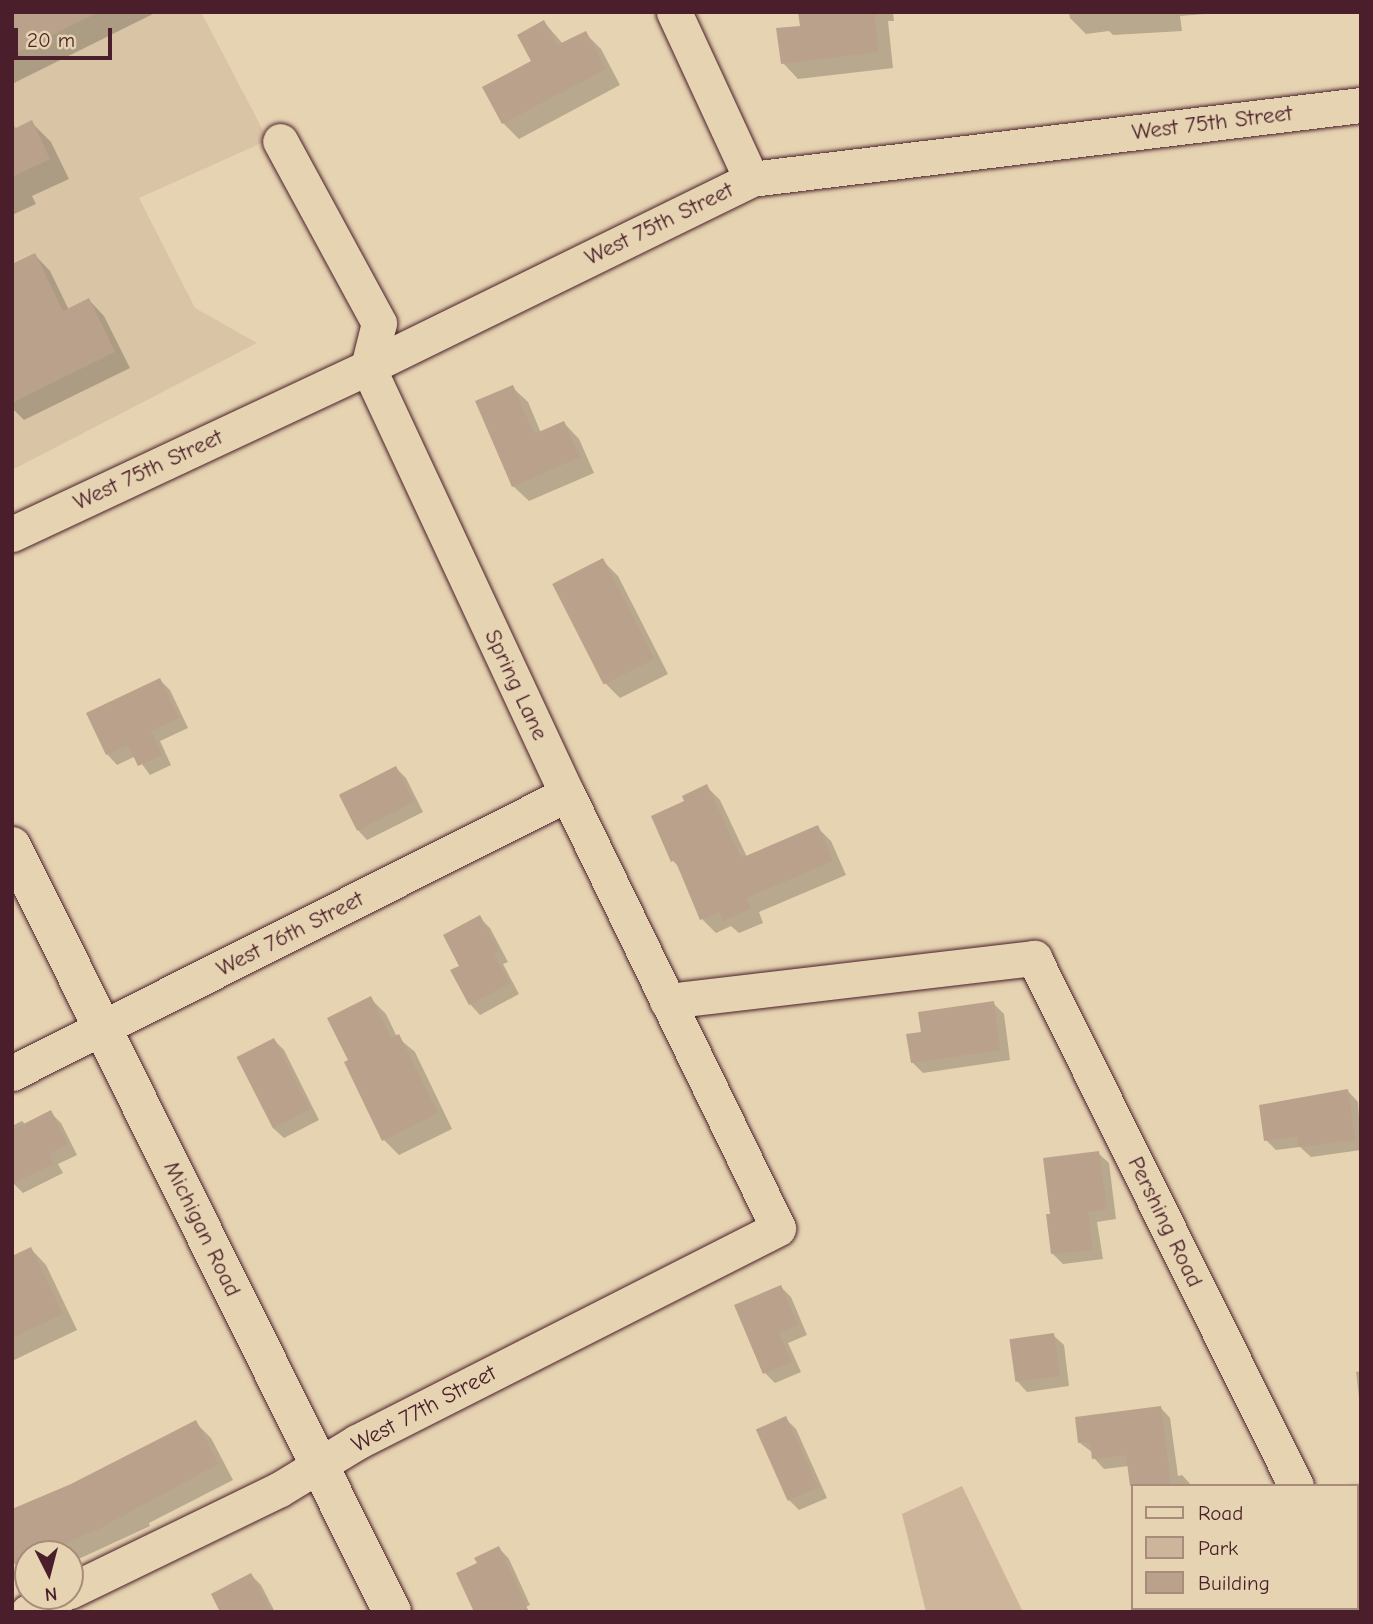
<!DOCTYPE html>
<style>
body{margin:0}
#map{position:relative;width:1373px;height:1624px;overflow:hidden;background:#e6d3b1;font-family:"Comic Neue",sans-serif}
div>[style]{position:absolute}
.built>*{inset:0;background:#d9c4a6}
.green>*{inset:0;background:#cdb59b}
.shadow>*{inset:0;background:#0003;transform-origin:0 0}
.building>*{inset:0;background:#baa18c;transform-origin:0 0}
.roads{filter:drop-shadow(0 0 2px #4a1f2b) drop-shadow(0 0 2px #4a1f2b)}
.street>*{height:35px;margin:-17.5px;padding:0 17.5px;transform-origin:17.5px;border-radius:17.5px;background:#e6d3b1}
.primary>*{height:38px;margin:-19px;padding:0 19px;transform-origin:19px;border-radius:19px;background:#e6d3b1}
span{translate:-50% -50%;white-space:nowrap;text-align:center;line-height:1.15;-webkit-text-stroke:5px #e6d3b1;paint-order:stroke}
.street-label{font-size:23px;color:#4a1f2b}
.frame{position:absolute;inset:0;border:14px solid #4a1f2b;pointer-events:none}
.legend{position:absolute;left:1131px;top:1484px;width:228px;height:126px;box-sizing:border-box;background:#e6d3b1;border:2px solid #a88b7b;margin:0;padding:9px 12px;list-style:none;font-size:21px;color:#4a1f2b}
.legend li{display:flex;align-items:center;gap:14px;height:35px}
.legend b{width:35px;border:2px solid #a88b7b}
.north{position:absolute;left:14px;top:1540px;width:70px;height:70px;box-sizing:border-box;background:#e6d3b1;border:2px solid #a88b7b;border-radius:50%;rotate:174deg;font-size:19px;font-weight:700;line-height:28px;text-align:center;color:#4a1f2b}
.north::after{content:'';display:block;margin:auto;width:24px;height:32px;background:#4a1f2b;clip-path:polygon(50% 0,100% 100%,50% 72%,0 100%)}
.scale{position:absolute;left:14px;top:28px;width:98px;height:32px;box-sizing:border-box;border:4px solid #4a1f2b;border-top:0;padding-left:9px;font-size:21px;line-height:24px;white-space:nowrap;color:#4a1f2b;-webkit-text-stroke:5px #e6d3b1;paint-order:stroke}
</style>
<div id="map">
<div class="built">
<i style="clip-path:polygon(12px 12px,201px 12px,268px 140px,139px 198px,195px 308px,257px 343px,12px 470px)"></i>
</div>
<div class="green">
<i style="clip-path:polygon(962px 1486px,1023px 1612px,926px 1612px,902px 1514px)"></i>
</div>
<div class="shadow">
<i style="clip-path:polygon(12px 12px,157px 12px,12px 84px)"></i>
<i style="clip-path:polygon(823px 12px,893px 12px,894px 21px,888px 21px,893px 68px,798px 79px,783px 63px,801px 27px)"></i>
<i style="clip-path:polygon(1069px 12px,1217px 12px,1217px 13px,1180px 16px,1182px 31px,1113px 35px,1109px 31px,1086px 34px,1070px 18px)"></i>
<i style="clip-path:polygon(544px 22px,563px 44px,585px 33px,601px 49px,620px 85px,519px 139px,503px 123px,533px 62px)"></i>
<i style="clip-path:polygon(12px 121px,16px 130px,31px 122px,51px 142px,69px 179px,32px 196px,36px 204px,12px 215px)"></i>
<i style="clip-path:polygon(35px 255px,50px 271px,69px 310px,89px 300px,104px 316px,130px 368px,24px 420px,12px 408px,12px 266px)"></i>
<i style="clip-path:polygon(512px 387px,528px 402px,541px 433px,564px 423px,579px 439px,594px 473px,529px 501px,513px 486px)"></i>
<i style="clip-path:polygon(602px 560px,618px 576px,668px 674px,620px 698px,605px 683px)"></i>
<i style="clip-path:polygon(160px 680px,170px 690px,188px 728px,160px 741px,171px 765px,150px 775px,136px 756px,117px 765px,107px 754px)"></i>
<i style="clip-path:polygon(396px 768px,406px 778px,423px 812px,367px 840px,357px 829px,340px 794px)"></i>
<i style="clip-path:polygon(706px 786px,720px 800px,747px 857px,817px 827px,831px 841px,846px 875px,759px 912px,763px 923px,739px 933px,731px 926px,716px 933px,702px 919px,680px 868px,673px 861px,687px 802px)"></i>
<i style="clip-path:polygon(480px 918px,490px 928px,508px 962px,503px 964px,519px 994px,480px 1015px,470px 1004px,462px 966px)"></i>
<i style="clip-path:polygon(370px 998px,386px 1014px,397px 1037px,415px 1052px,452px 1129px,399px 1155px,384px 1140px)"></i>
<i style="clip-path:polygon(993px 1003px,1004px 1014px,1010px 1060px,923px 1073px,912px 1062px,923px 1033px)"></i>
<i style="clip-path:polygon(274px 1040px,284px 1050px,319px 1120px,284px 1138px,273px 1128px)"></i>
<i style="clip-path:polygon(1348px 1091px,1358px 1102px,1361px 1150px,1311px 1157px,1300px 1147px,1276px 1150px,1266px 1140px)"></i>
<i style="clip-path:polygon(51px 1113px,61px 1123px,77px 1155px,58px 1164px,63px 1173px,23px 1193px,12px 1182px,12px 1126px,22px 1121px,26px 1125px)"></i>
<i style="clip-path:polygon(1098px 1153px,1109px 1163px,1116px 1219px,1097px 1222px,1103px 1259px,1063px 1264px,1053px 1254px)"></i>
<i style="clip-path:polygon(31px 1249px,46px 1265px,77px 1330px,12px 1361px,12px 1258px)"></i>
<i style="clip-path:polygon(781px 1287px,791px 1297px,807px 1335px,788px 1343px,801px 1372px,775px 1383px,765px 1373px)"></i>
<i style="clip-path:polygon(1053px 1335px,1064px 1345px,1069px 1386px,1027px 1392px,1017px 1381px)"></i>
<i style="clip-path:polygon(1361px 1371px,1361px 1414px,1356px 1372px)"></i>
<i style="clip-path:polygon(1160px 1407px,1170px 1418px,1178px 1476px,1182px 1475px,1192px 1486px,1133px 1486px,1133px 1498px,1129px 1466px,1104px 1469px,1094px 1458px,1093px 1453px,1080px 1443px)"></i>
<i style="clip-path:polygon(785px 1418px,796px 1429px,827px 1498px,799px 1510px,789px 1500px)"></i>
<i style="clip-path:polygon(196px 1423px,211px 1438px,233px 1480px,149px 1523px,150px 1526px,70px 1563px,70px 1554px,28px 1554px,28px 1577px,15px 1564px,12px 1557px,72px 1486px)"></i>
<i style="clip-path:polygon(499px 1548px,509px 1559px,530px 1605px,515px 1612px,479px 1564px)"></i>
<i style="clip-path:polygon(251px 1575px,261px 1585px,275px 1612px,222px 1612px)"></i>
<i style="left:1188px;top:1608px;width:50px;height:4px"></i>
</div>
<div class="building">
<i style="clip-path:polygon(12px 12px,99px 12px,12px 55px)"></i>
<i style="clip-path:polygon(798px 12px,874px 12px,878px 52px,781px 64px,776px 28px,800px 26px)"></i>
<i style="clip-path:polygon(544px 20px,557px 45px,586px 31px,606px 69px,502px 124px,482px 87px,531px 61px,517px 35px)"></i>
<i style="clip-path:polygon(32px 120px,50px 159px,12px 177px,12px 130px)"></i>
<i style="clip-path:polygon(35px 253px,63px 311px,89px 298px,115px 352px,12px 403px,12px 264px)"></i>
<i style="clip-path:polygon(513px 385px,534px 434px,564px 421px,580px 457px,512px 487px,475px 401px)"></i>
<i style="left:603px;top:558px;width:113px;height:57px;rotate:63deg"></i>
<i style="clip-path:polygon(160px 678px,179px 718px,151px 731px,162px 755px,138px 766px,128px 745px,106px 755px,86px 713px)"></i>
<i style="left:396px;top:766px;width:40px;height:64px;rotate:63deg"></i>
<i style="clip-path:polygon(707px 784px,741px 858px,818px 825px,833px 861px,746px 898px,751px 909px,723px 921px,720px 912px,700px 920px,675px 860px,671px 862px,651px 816px,684px 801px,682px 796px)"></i>
<i style="clip-path:polygon(480px 915px,499px 951px,494px 954px,510px 983px,469px 1005px,450px 970px,459px 966px,443px 935px)"></i>
<i style="clip-path:polygon(371px 996px,391px 1038px,399px 1034px,438px 1113px,382px 1141px,344px 1062px,348px 1060px,327px 1018px)"></i>
<i style="clip-path:polygon(994px 1001px,1000px 1050px,911px 1063px,906px 1034px,921px 1032px,918px 1012px)"></i>
<i style="left:274px;top:1038px;width:80px;height:42px;rotate:63deg"></i>
<i style="clip-path:polygon(1348px 1089px,1355px 1140px,1299px 1147px,1297px 1136px,1264px 1141px,1259px 1105px)"></i>
<i style="clip-path:polygon(51px 1110px,68px 1144px,49px 1154px,54px 1163px,12px 1184px,12px 1130px)"></i>
<i style="clip-path:polygon(1099px 1151px,1107px 1209px,1088px 1212px,1093px 1250px,1051px 1254px,1046px 1214px,1050px 1214px,1043px 1158px)"></i>
<i style="clip-path:polygon(31px 1247px,63px 1314px,12px 1338px,12px 1256px)"></i>
<i style="clip-path:polygon(781px 1285px,798px 1325px,779px 1333px,792px 1362px,763px 1374px,734px 1305px)"></i>
<i style="left:1054px;top:1333px;width:43px;height:45px;rotate:82deg"></i>
<i style="clip-path:polygon(1161px 1406px,1171px 1486px,1130px 1486px,1126px 1455px,1092px 1459px,1090px 1442px,1078px 1443px,1075px 1417px)"></i>
<i style="left:786px;top:1416px;width:78px;height:33px;rotate:66deg"></i>
<i style="clip-path:polygon(196px 1420px,218px 1464px,95px 1531px,38px 1554px,28px 1554px,28px 1558px,12px 1565px,12px 1509px,71px 1484px)"></i>
<i style="clip-path:polygon(499px 1546px,529px 1612px,474px 1612px,456px 1573px,477px 1563px,474px 1558px)"></i>
<i style="clip-path:polygon(251px 1573px,272px 1612px,220px 1612px,211px 1594px)"></i>
</div>
<div class="roads">
<div class="street">
<i style="left:674px;top:12px;width:184px;rotate:65.2deg"></i>
<i style="left:12px;top:534px;width:393px;rotate:-25.1deg"></i>
<i style="left:368px;top:367px;width:427px;rotate:-26.1deg"></i>
<i style="left:751px;top:179px;width:614px;rotate:-6.92deg"></i>
<i style="left:667px;top:1001px;width:370px;rotate:-6.7deg"></i>
<i style="left:1034px;top:958px;width:589px;rotate:63.61deg"></i>
<i style="left:12px;top:1073px;width:621px;rotate:-26.69deg"></i>
<i style="left:1357px;top:1505px;width:4px"></i>
<i style="left:70px;top:1591px;width:233px;rotate:-25.9deg"></i>
<i style="left:280px;top:1489px;width:90px;rotate:-31.4deg"></i>
<i style="left:357px;top:1442px;width:472px;rotate:-26.9deg"></i>
<i style="left:778px;top:1228px;width:483px;rotate:-115.9deg"></i>
<i style="left:567px;top:794px;width:471px;rotate:-115deg"></i>
<i style="left:368px;top:367px;width:45px;rotate:-76deg"></i>
<i style="left:379px;top:323px;width:207px;rotate:-118.5deg"></i>
<i style="left:1354px;top:1608px;width:4px;rotate:63deg"></i>
<i style="left:28px;top:1612px;width:36px;rotate:-27deg"></i>
</div>
<div class="primary">
<i style="left:12px;top:846px;width:855px;rotate:63.61deg"></i>
</div>
</div>
<div class="street-label">
<span style="left:1212px;top:123px;rotate:-7deg">West 75th Street</span>
<span style="left:659px;top:224px;rotate:-26deg">West 75th Street</span>
<span style="left:148px;top:470px;rotate:-25deg">West 75th Street</span>
<span style="left:516px;top:685px;rotate:65deg">Spring Lane</span>
<span style="left:290px;top:934px;rotate:-27deg">West 76th Street</span>
<span style="left:1165px;top:1222px;rotate:64deg">Pershing Road</span>
<span style="left:202px;top:1229px;rotate:64deg">Michigan Road</span>
<span style="left:424px;top:1409px;rotate:-28deg">West 77th Street</span>
</div>
<div class="frame"></div>
<ul class="legend">
<li><b style="height:9px;background:#e6d3b1"></b>Road</li>
<li><b style="height:19px;background:#cdb59b"></b>Park</li>
<li><b style="height:19px;background:#baa18c"></b>Building</li>
</ul>
<div class="north">N</div>
<div class="scale">20 m</div>
</div>
